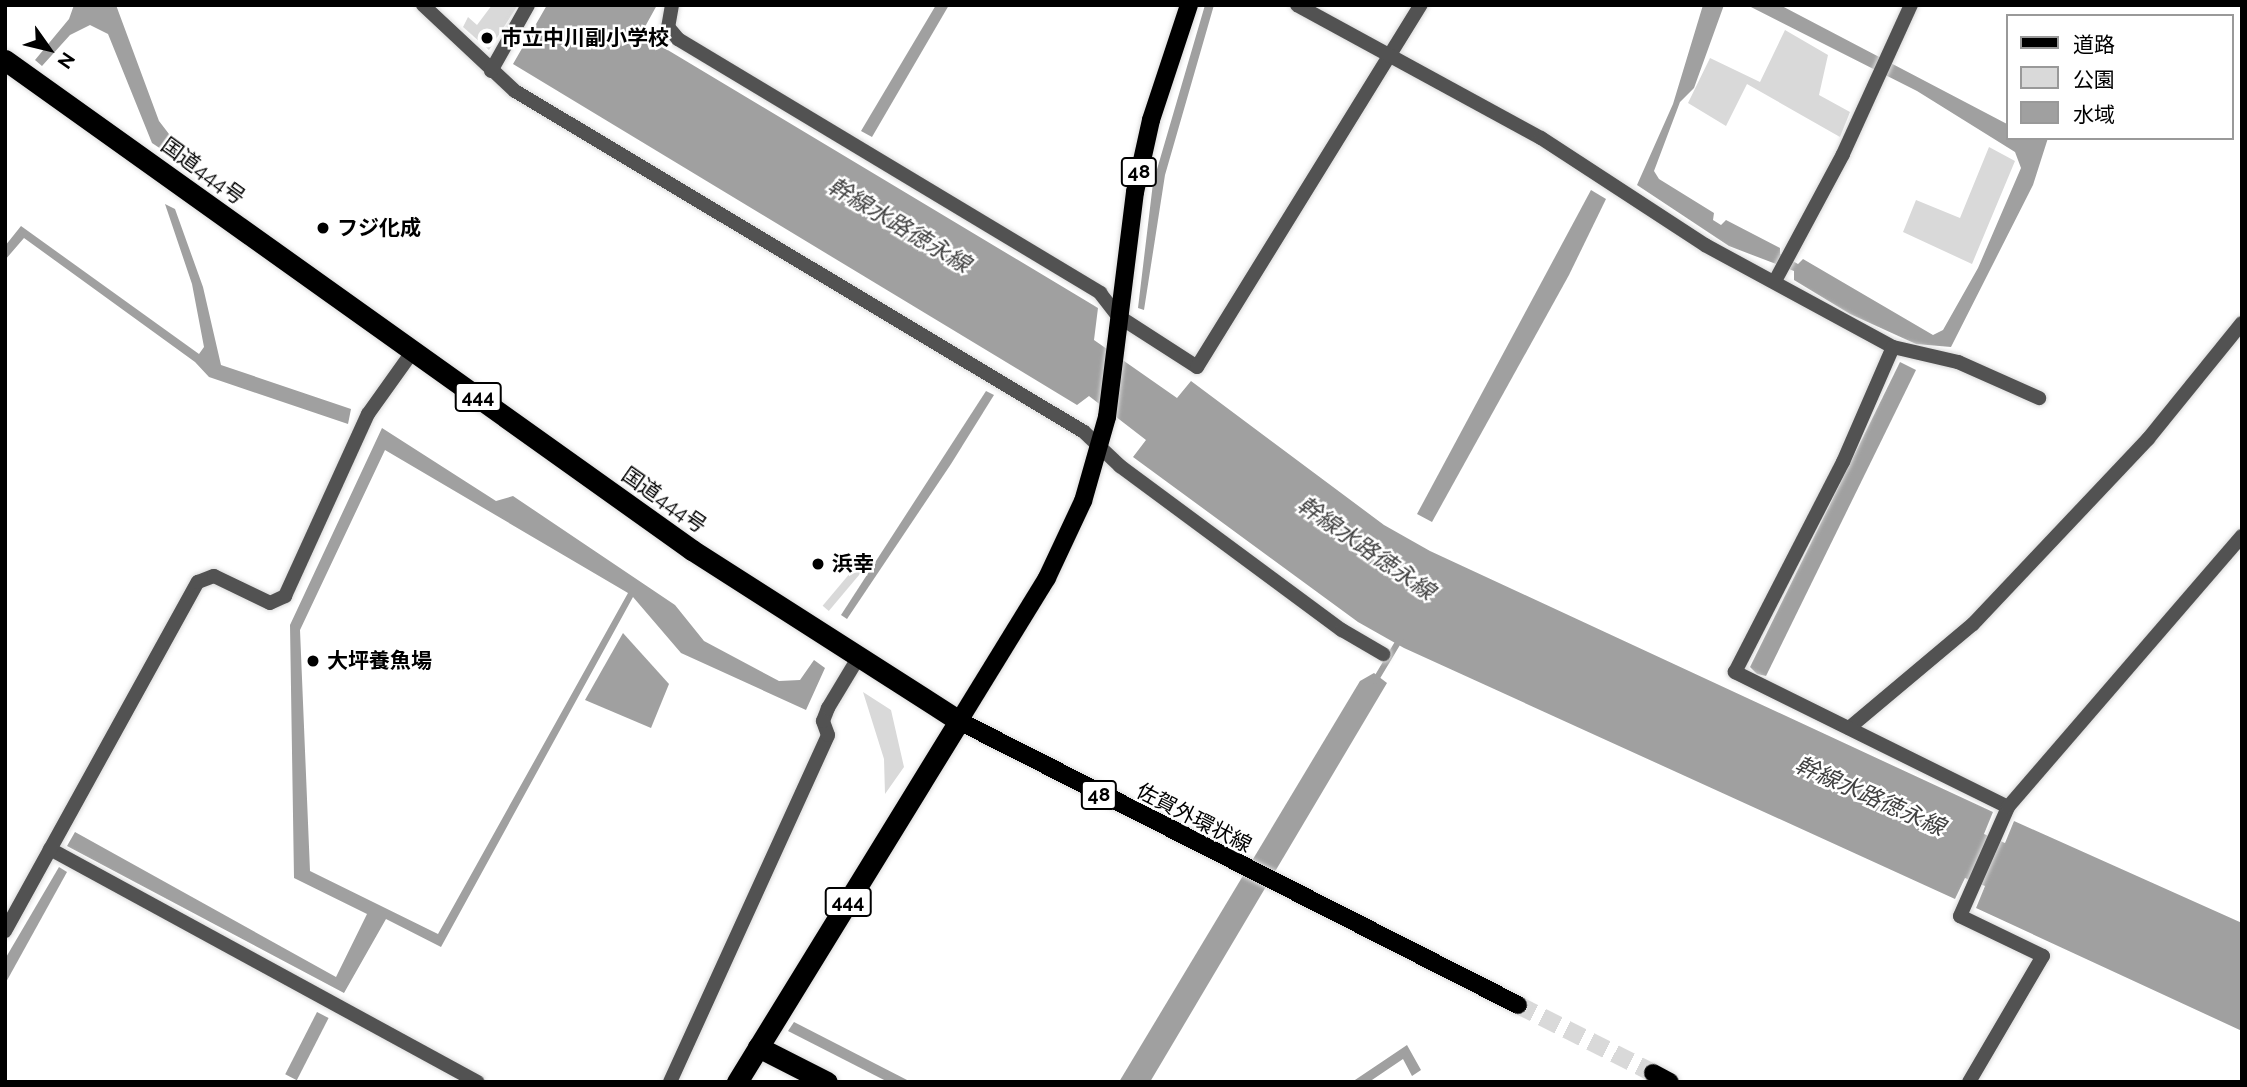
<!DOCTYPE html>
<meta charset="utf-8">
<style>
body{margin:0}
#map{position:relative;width:2247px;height:1087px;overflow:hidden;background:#fff;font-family:Raleway,"Noto Sans JP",sans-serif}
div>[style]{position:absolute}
.green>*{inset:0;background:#d9d9d9;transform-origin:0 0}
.water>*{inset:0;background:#a0a0a0;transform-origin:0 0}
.stream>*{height:6px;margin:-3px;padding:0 3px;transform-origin:3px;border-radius:3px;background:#a0a0a0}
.primary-tunnel>*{height:18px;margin-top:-9px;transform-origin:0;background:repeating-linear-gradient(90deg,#d9d9d9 0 18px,transparent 0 27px)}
.roads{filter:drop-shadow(0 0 2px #dbdbdb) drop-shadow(0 0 2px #dbdbdb)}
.street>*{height:14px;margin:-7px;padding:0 7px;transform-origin:7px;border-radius:7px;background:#525252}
.primary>*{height:18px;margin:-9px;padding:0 9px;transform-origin:9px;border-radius:9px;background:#000}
.highway>*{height:21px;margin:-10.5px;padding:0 10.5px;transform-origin:10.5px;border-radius:10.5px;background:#000}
.dots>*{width:19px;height:19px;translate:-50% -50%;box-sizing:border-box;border:4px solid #fff;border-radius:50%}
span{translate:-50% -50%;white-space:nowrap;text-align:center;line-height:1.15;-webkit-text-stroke:5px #fff;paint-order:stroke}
.shield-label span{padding:2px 5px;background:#fff;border:2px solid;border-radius:5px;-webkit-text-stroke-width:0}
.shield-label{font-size:19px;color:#000;font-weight:700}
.poi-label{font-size:21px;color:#000;font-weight:700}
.left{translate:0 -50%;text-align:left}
.street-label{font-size:21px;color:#000}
.water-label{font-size:23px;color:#414141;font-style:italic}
.frame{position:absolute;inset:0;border:7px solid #000;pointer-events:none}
.legend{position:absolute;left:2006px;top:14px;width:228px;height:126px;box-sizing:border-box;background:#fff;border:2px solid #999;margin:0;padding:9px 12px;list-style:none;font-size:21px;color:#000}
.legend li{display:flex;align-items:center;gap:14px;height:35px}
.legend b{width:35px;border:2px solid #999}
.north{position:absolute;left:14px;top:14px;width:70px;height:70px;-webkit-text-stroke:5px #fff;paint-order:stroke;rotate:124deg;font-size:19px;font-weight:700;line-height:28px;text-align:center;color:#000}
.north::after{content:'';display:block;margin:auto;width:24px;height:32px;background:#000;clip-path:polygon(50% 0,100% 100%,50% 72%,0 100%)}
</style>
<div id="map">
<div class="green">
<i style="clip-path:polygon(492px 5px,518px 5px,489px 50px,463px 27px,468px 17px,477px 25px)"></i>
<i style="clip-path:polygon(1785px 30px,1828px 55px,1819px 95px,1850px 112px,1840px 137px,1747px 84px,1726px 126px,1688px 103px,1710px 58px,1760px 82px)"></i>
<i style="clip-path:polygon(1989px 147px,2015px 161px,1972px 264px,1903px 232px,1916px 200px,1960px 218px)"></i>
<i style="left:867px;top:553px;width:8px;height:69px;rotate:40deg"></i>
<i style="clip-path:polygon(863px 692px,891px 710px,904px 767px,885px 794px,884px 759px)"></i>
</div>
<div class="water">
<i style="clip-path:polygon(74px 5px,116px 5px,159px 121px,189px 160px,185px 165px,152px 143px,108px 34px,90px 25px,70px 35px,42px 66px,35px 60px,69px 19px)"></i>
<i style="clip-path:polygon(547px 5px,657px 5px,641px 34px,1098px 308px,1094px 340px,1177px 398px,1191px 381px,1384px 525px,1430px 551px,1993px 812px,1984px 834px,2005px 843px,2014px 821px,2242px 923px,2242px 1031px,1976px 908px,1985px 886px,1965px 878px,1955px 899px,1404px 648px,1358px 622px,1133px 457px,1146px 440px,1089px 396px,1077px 405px,513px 64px)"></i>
<i style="clip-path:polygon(936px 5px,949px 5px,872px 137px,861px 131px)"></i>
<i style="clip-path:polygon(1205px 5px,1214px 5px,1165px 175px,1144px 310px,1138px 308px,1153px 183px)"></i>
<i style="clip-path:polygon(1703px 5px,1724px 5px,1694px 88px,1680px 102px,1654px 171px,1659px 179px,1714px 213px,1713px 220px,1721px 225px,1726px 220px,1780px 248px,1780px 254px,1798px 264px,1803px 259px,1933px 335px,1943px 330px,1978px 268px,2021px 168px,2015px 152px,1917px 91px,1747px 5px,1780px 5px,2007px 124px,2007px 138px,2048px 138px,2033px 185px,1951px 347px,1916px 344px,1850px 314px,1794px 280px,1794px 271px,1729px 246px,1637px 185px,1673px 104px)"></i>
<i style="clip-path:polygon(1591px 190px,1606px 199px,1569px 275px,1432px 522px,1417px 514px)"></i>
<i style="clip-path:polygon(165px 204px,175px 209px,203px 287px,221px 365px,351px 409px,348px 424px,209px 377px,195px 362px,24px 238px,5px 260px,5px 246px,21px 226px,199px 354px,204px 347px,192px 284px)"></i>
<i style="clip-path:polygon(1900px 362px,1916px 370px,1766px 676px,1757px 674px,1750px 667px)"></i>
<i style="clip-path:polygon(986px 391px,994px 395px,951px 464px,847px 619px,841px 615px)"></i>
<i style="clip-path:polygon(evenodd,382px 428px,496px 501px,513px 496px,675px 605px,704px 641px,779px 681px,800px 680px,814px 660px,825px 668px,806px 710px,681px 653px,633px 597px,441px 947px,386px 919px,344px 993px,67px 846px,75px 832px,336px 977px,367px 914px,294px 878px,290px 625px,382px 428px,385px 450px,628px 593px,438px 934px,310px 871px,300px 630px,385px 450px)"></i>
<i style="clip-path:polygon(623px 633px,669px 684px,651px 728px,585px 700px)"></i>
<i style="clip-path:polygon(1374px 673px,1387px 683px,1150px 1082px,1119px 1082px,1360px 681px)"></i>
<i style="clip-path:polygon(59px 867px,67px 872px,5px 984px,5px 959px)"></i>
<i style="left:317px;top:1012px;width:13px;height:70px;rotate:27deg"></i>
<i style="clip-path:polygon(794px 1022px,911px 1082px,888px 1082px,788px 1031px)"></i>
<i style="clip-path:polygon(1407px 1045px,1421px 1070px,1412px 1076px,1403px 1059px,1369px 1082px,1352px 1082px)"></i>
</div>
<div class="stream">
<i style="left:1375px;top:681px;width:49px;rotate:-59.2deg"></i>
</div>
<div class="primary-tunnel">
<i style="left:1518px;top:1005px;width:151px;rotate:26.7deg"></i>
</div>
<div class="roads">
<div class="street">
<i style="left:423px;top:5px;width:126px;rotate:43.1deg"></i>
<i style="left:515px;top:91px;width:663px;rotate:30.93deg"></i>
<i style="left:1084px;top:432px;width:50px;rotate:43.4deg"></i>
<i style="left:1120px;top:466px;width:276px;rotate:36.5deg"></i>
<i style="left:1342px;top:630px;width:48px;rotate:30.3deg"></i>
<i style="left:672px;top:5px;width:22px;rotate:100deg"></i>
<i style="left:668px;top:27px;width:16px;rotate:50deg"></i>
<i style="left:678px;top:39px;width:493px;rotate:31deg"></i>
<i style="left:1100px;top:293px;width:29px;rotate:52deg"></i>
<i style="left:1118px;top:316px;width:94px;rotate:32.8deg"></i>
<i style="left:1197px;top:367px;width:426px;rotate:-58.3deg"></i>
<i style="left:1297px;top:5px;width:278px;rotate:28.6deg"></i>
<i style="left:1541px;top:138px;width:196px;rotate:33.1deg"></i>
<i style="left:1705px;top:245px;width:214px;rotate:28.5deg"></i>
<i style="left:491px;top:71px;width:76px;rotate:-60.7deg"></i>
<i style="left:1775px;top:281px;width:144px;rotate:-61.8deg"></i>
<i style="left:1843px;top:154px;width:164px;rotate:-65.5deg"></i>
<i style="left:1849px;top:728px;width:162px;rotate:-40deg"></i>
<i style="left:1973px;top:624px;width:255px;rotate:-46.6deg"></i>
<i style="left:2148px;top:439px;width:149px;rotate:-51deg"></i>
<i style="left:2008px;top:807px;width:305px;rotate:-153.7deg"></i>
<i style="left:1735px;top:672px;width:236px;rotate:-62.8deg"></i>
<i style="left:1843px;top:462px;width:125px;rotate:-66.5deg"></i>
<i style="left:1893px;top:347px;width:67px;rotate:13deg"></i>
<i style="left:1958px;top:362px;width:89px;rotate:24deg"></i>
<i style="left:50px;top:849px;width:487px;rotate:28.6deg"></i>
<i style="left:5px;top:931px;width:399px;rotate:-61.1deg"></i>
<i style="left:198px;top:582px;width:17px;rotate:-21deg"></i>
<i style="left:214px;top:576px;width:62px;rotate:25.7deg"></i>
<i style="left:270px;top:603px;width:17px;rotate:-25deg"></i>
<i style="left:285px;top:596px;width:200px;rotate:-65.5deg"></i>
<i style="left:368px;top:414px;width:77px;rotate:-54.5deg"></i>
<i style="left:670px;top:1082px;width:381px;rotate:-65.5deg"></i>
<i style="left:828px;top:735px;width:15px;rotate:-110deg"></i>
<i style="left:823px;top:721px;width:14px;rotate:-69deg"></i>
<i style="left:828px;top:708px;width:58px;rotate:-59deg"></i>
<i style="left:1969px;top:1082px;width:146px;rotate:-59.6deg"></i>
<i style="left:2043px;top:956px;width:92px;rotate:-154.3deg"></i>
<i style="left:1960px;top:916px;width:119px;rotate:-66.2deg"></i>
<i style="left:2008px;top:807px;width:358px;rotate:-49.2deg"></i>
</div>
<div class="primary">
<i style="left:1189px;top:5px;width:121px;rotate:108.3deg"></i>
<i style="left:1151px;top:120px;width:74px;rotate:102.5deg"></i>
<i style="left:1135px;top:192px;width:227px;rotate:97.1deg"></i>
<i style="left:1107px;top:417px;width:87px;rotate:105.9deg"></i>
<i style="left:1083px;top:501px;width:85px;rotate:115.1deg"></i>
<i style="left:1047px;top:578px;width:168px;rotate:121.6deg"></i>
<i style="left:959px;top:721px;width:627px;rotate:26.93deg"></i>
<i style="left:1653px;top:1073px;width:19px;rotate:28deg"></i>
</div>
<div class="highway">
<i style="left:5px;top:60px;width:844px;rotate:35.5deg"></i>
<i style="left:692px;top:550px;width:317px;rotate:32.6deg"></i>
<i style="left:959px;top:721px;width:424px;rotate:121.6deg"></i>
<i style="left:758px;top:1047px;width:77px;rotate:26.9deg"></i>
</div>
</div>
<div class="dots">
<i style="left:487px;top:38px;background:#000"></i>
<i style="left:323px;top:228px;background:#000"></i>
<i style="left:818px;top:564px;background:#000"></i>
<i style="left:313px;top:661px;background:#000"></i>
</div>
<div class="shield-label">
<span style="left:1139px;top:172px">48</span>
<span style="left:478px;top:397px">444</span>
<span style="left:1099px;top:795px">48</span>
<span style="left:848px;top:902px">444</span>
</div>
<div class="poi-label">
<span class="left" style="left:501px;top:38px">市立中川副小学校</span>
<span class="left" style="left:337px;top:228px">フジ化成</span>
<span class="left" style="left:832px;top:564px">浜幸</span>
<span class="left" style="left:327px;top:661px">大坪養魚場</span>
</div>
<div class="street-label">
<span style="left:203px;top:171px;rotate:36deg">国道444号</span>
<span style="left:664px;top:500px;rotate:35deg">国道444号</span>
<span style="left:1194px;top:818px;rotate:27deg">佐賀外環状線</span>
</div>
<div class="water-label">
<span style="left:899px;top:225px;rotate:31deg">幹線水路徳永線</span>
<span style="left:1366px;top:548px;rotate:35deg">幹線水路徳永線</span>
<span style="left:1870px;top:796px;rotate:24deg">幹線水路徳永線</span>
</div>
<div class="frame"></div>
<ul class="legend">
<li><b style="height:9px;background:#000"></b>道路</li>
<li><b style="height:19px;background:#d9d9d9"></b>公園</li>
<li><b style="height:19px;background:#a0a0a0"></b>水域</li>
</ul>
<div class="north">N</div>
</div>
